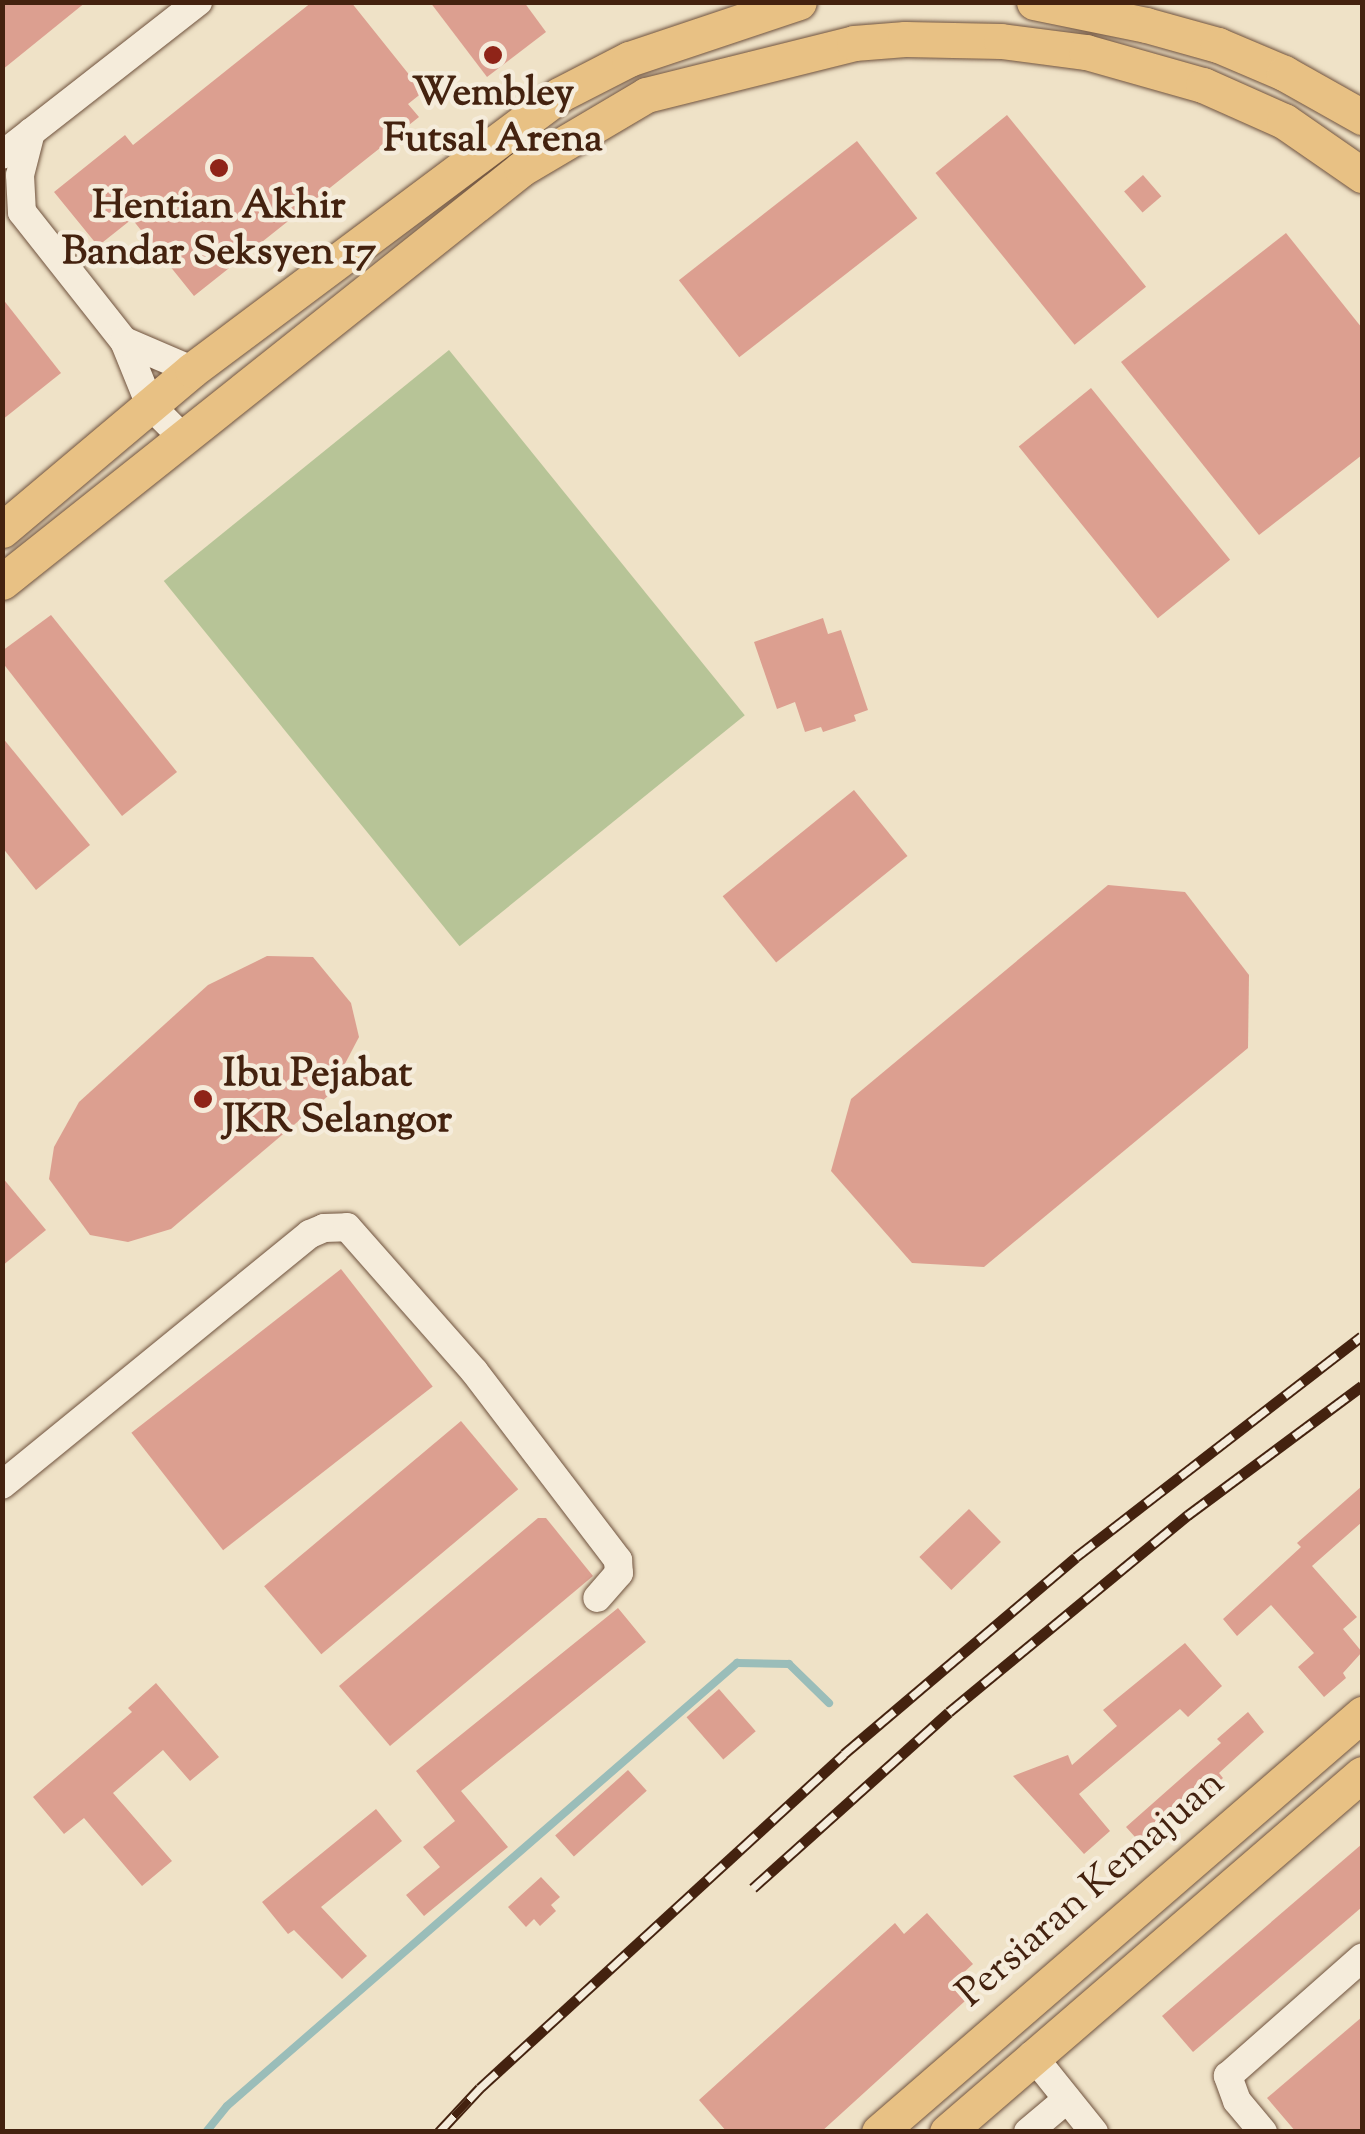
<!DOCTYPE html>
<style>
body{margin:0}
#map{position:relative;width:1365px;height:2134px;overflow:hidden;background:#efe2c7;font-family:"Sorts Mill Goudy",serif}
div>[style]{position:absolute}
.green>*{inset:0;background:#b7c497;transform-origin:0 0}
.stream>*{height:8px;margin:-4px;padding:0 4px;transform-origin:4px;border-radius:4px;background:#9abdb9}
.building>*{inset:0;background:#dc9f90;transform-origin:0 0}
.roads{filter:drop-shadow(0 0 2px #6f523d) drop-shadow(0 0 2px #6f523d)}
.minor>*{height:28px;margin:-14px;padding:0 14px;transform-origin:14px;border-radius:14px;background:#f5ecdb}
.major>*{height:35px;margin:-17.5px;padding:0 17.5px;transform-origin:17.5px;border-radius:17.5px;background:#e8c184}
.rail>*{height:11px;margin-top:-5.5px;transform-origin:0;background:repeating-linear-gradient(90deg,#f5ecdb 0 22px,#44220f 0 44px);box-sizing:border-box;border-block:2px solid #44220f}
.dots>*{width:28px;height:28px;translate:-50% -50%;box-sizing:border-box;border:5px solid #f5ecdb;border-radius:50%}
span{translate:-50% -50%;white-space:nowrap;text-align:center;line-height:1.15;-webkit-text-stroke:9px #f5ecdb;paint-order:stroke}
.poi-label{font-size:40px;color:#44220f;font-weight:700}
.left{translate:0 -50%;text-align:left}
.street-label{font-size:40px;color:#44220f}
.frame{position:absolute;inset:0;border:5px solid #44220f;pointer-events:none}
</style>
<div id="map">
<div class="green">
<i style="left:449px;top:350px;width:470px;height:367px;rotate:51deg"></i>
</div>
<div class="stream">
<i style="left:206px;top:2132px;width:33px;rotate:-51deg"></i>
<i style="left:227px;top:2106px;width:676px;rotate:-40.98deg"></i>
<i style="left:737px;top:1663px;width:52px;rotate:1.1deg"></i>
<i style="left:789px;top:1664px;width:56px;rotate:44.3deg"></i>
</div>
<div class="building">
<i style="clip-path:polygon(2px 2px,86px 2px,2px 70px)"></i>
<i style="clip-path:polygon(312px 2px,351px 2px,423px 92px,408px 104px,419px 117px,194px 296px,132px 219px,98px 246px,54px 192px,125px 135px,133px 145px)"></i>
<i style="clip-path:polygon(430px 2px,524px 2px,546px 32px,487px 77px)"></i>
<i style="left:1007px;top:115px;width:221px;height:92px;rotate:51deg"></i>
<i style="left:857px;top:141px;width:98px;height:226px;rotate:52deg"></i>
<i style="left:1143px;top:175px;width:28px;height:25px;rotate:49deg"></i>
<i style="clip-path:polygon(1286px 233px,1362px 328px,1362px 455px,1259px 535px,1121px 362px)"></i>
<i style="clip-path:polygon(2px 298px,61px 373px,2px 420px)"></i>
<i style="left:1091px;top:388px;width:221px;height:93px;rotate:51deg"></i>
<i style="clip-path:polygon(51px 615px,177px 772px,122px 816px,2px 662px,2px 651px)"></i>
<i style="clip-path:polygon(823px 618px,828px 634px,841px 630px,868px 710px,854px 715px,856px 721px,823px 732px,821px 727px,805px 732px,795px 702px,777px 709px,754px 642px)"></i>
<i style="clip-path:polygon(2px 737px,90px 845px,36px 890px,2px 847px)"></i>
<i style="left:854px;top:790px;width:85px;height:169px;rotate:51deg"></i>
<i style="clip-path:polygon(1108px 885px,1185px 892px,1249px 975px,1248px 1048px,984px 1267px,912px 1263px,831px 1171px,851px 1099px)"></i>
<i style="clip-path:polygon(267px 956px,313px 957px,351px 1003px,359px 1037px,328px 1096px,171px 1229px,128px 1242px,90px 1235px,49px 1179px,54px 1147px,79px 1102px,208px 985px)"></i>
<i style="clip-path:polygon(2px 1177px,46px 1230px,2px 1266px)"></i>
<i style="left:341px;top:1269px;width:149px;height:266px;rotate:52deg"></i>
<i style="left:461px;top:1421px;width:89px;height:257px;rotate:50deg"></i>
<i style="clip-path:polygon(1362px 1486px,1362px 1522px,1312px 1566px,1357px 1617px,1343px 1629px,1362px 1652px,1343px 1673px,1346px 1678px,1324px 1697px,1298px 1667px,1314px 1653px,1271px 1605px,1237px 1636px,1223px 1619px,1301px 1547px,1297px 1543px)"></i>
<i style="left:969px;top:1509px;width:46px;height:69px;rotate:46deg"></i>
<i style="clip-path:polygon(538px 1518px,546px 1518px,593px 1576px,390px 1746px,339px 1686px)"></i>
<i style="clip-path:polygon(618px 1608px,646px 1642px,461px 1791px,508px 1847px,424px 1916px,406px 1895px,440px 1867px,423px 1847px,455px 1821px,416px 1771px)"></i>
<i style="clip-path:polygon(1185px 1643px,1222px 1686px,1188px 1717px,1180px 1709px,1079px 1794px,1110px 1831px,1084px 1854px,1013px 1776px,1068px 1755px,1072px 1765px,1117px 1726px,1103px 1710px)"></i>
<i style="clip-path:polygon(156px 1683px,219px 1757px,190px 1781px,163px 1750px,113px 1793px,172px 1861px,142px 1886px,84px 1818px,64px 1834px,33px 1797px,132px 1712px,128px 1708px)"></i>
<i style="left:719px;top:1689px;width:56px;height:43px;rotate:49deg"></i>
<i style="clip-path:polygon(1248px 1712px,1264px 1732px,1219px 1773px,1223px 1778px,1144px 1847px,1126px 1827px,1221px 1743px,1217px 1739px)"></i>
<i style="left:628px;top:1770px;width:28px;height:98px;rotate:48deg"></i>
<i style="clip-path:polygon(376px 1809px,402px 1841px,321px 1907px,367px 1956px,342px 1979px,294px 1930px,288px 1934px,262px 1902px)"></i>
<i style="clip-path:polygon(1362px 1844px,1362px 1907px,1193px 2052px,1162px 2016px)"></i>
<i style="clip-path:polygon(541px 1877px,560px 1897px,551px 1905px,556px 1911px,540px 1926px,534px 1919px,526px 1927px,508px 1907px)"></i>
<i style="clip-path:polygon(927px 1913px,973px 1964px,950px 1985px,965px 2001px,821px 2132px,727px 2132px,699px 2100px,895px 1923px,904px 1934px)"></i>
<i style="clip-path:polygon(1362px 2017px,1362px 2132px,1296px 2132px,1267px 2098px)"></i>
</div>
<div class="roads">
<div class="minor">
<i style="left:31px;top:132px;width:44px;rotate:104.3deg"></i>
<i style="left:20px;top:175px;width:37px;rotate:87deg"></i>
<i style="left:22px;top:212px;width:164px;rotate:51.7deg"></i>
<i style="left:124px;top:341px;width:69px;rotate:67.9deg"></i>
<i style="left:150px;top:405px;width:47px;rotate:45deg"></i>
<i style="left:2px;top:155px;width:249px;rotate:-38deg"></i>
<i style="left:124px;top:341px;width:74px;rotate:23.1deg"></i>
<i style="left:2px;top:1485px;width:397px;rotate:-39.2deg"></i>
<i style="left:310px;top:1234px;width:15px;rotate:-23deg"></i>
<i style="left:324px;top:1228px;width:23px;rotate:-2deg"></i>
<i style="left:347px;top:1227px;width:192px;rotate:48.6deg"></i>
<i style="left:474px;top:1371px;width:238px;rotate:52.7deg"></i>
<i style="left:618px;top:1560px;width:13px;rotate:86deg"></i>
<i style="left:619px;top:1573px;width:33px;rotate:131deg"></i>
<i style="left:1032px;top:2055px;width:99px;rotate:51.2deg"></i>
<i style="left:1028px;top:2132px;width:51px;rotate:-40.2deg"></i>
<i style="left:1263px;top:2132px;width:40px;rotate:-130deg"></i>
<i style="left:1237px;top:2101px;width:27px;rotate:-110deg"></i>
<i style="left:1228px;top:2076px;width:179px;rotate:-41.4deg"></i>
</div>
<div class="major">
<i style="left:1034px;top:2px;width:114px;rotate:11.6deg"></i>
<i style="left:1146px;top:25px;width:75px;rotate:15.5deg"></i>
<i style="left:1218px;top:45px;width:72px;rotate:23deg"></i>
<i style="left:1284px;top:73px;width:90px;rotate:29.4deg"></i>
<i style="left:2px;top:530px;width:248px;rotate:-40.1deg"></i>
<i style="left:192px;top:370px;width:459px;rotate:-36.8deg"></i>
<i style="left:559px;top:95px;width:79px;rotate:-27.2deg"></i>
<i style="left:629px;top:59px;width:179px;rotate:-18.5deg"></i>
<i style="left:2px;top:582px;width:663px;rotate:-38.51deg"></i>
<i style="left:521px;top:169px;width:145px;rotate:-30.6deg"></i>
<i style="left:646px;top:95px;width:214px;rotate:-14deg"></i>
<i style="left:854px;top:43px;width:51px;rotate:-4.5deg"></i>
<i style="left:905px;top:39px;width:96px;rotate:1.2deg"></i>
<i style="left:1001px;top:41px;width:86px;rotate:7.4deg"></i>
<i style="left:1086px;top:52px;width:122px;rotate:15.8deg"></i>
<i style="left:1203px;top:85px;width:89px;rotate:24deg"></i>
<i style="left:1284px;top:121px;width:95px;rotate:34.7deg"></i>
<i style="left:879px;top:2132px;width:639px;rotate:-40.87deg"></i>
<i style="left:947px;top:2132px;width:548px;rotate:-40.78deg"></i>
</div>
</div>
<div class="rail">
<i style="left:753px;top:1888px;width:263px;rotate:-41.9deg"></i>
<i style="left:949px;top:1712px;width:310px;rotate:-39.5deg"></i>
<i style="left:1188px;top:1515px;width:217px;rotate:-36.6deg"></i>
<i style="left:439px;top:2132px;width:60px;rotate:-47deg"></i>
<i style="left:480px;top:2088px;width:494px;rotate:-42.5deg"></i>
<i style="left:844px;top:1754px;width:304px;rotate:-40.3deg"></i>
<i style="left:1076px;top:1557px;width:361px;rotate:-37.7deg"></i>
</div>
<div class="dots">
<i style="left:493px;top:55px;background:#8f2418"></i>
<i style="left:219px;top:168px;background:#8f2418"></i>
<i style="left:203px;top:1099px;background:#8f2418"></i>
</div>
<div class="poi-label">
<span style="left:493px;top:118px">Wembley<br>Futsal Arena</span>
<span style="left:219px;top:231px">Hentian Akhir<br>Bandar Seksyen 17</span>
<span class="left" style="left:223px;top:1099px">Ibu Pejabat<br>JKR Selangor</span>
</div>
<div class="street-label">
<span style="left:1092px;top:1890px;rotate:-41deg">Persiaran Kemajuan</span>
</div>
<div class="frame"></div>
</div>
